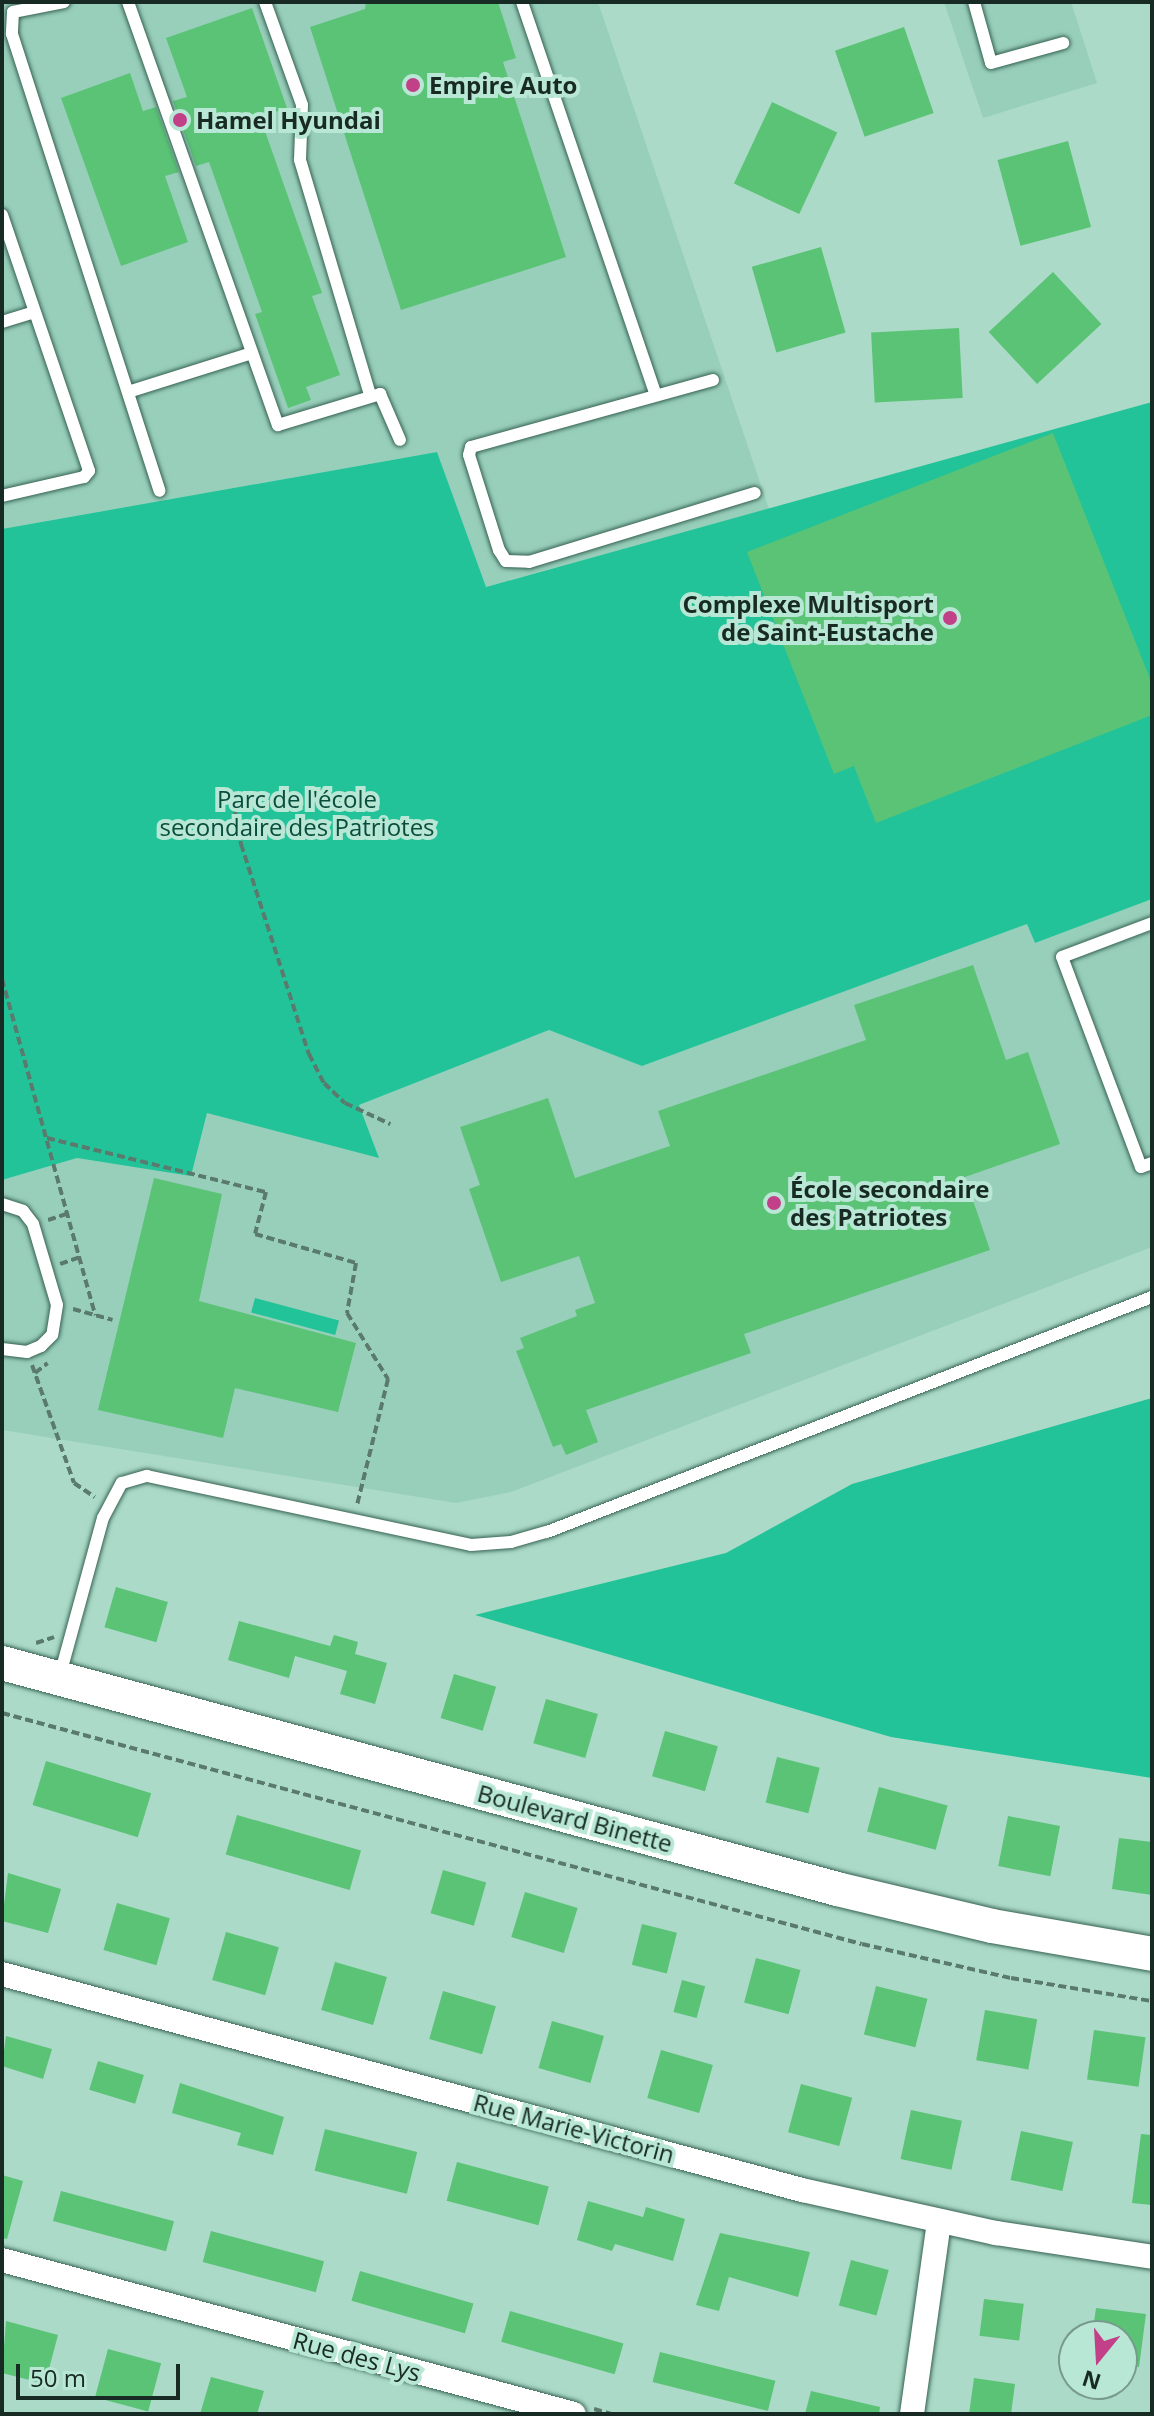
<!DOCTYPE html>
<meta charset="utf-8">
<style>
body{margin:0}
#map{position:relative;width:1154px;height:2416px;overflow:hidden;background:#abdac8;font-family:"Open Sans",sans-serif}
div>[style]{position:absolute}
.built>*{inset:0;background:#98cfbb}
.green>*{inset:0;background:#23c39a;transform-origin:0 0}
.building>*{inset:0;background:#5bc376;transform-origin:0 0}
.path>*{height:4px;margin-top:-2px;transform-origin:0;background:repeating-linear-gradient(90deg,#5a7a6e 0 8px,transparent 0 12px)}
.roads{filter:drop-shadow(0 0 2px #376253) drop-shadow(0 0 2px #376253)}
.lane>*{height:12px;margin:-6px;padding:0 6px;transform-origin:6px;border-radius:6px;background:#fff}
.street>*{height:24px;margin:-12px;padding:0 12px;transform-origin:12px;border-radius:12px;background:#fff}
.secondary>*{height:34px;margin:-17px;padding:0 17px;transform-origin:17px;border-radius:17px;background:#fff}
.dots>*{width:22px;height:22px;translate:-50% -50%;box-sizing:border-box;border:4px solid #b8e7d5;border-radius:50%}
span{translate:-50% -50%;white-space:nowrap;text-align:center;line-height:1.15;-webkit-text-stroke:8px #b8e7d5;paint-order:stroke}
.poi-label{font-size:24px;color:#172a23;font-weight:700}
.left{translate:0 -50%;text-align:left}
.right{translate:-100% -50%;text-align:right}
.park-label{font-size:24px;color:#094d3c}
.street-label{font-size:24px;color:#172a23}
.frame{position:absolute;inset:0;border:4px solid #172a23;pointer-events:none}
.north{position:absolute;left:1058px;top:2320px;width:80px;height:80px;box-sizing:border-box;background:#b8e7d5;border:2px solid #789b8e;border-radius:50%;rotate:198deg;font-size:22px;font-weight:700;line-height:32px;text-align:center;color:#172a23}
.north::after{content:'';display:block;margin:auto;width:28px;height:36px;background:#c24088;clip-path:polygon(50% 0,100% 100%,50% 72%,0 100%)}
.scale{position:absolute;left:16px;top:2364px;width:164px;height:36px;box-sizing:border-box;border:4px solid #172a23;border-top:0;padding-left:10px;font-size:24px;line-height:28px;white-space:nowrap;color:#172a23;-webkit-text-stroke:6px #b8e7d5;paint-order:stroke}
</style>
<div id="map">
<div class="built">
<i style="clip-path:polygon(2px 2px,598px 2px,769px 509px,485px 587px,437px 452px,2px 529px)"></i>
<i style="clip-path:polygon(944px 2px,1071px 2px,1097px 83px,983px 118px)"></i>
<i style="clip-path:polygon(1152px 899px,1152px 1247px,511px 1492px,456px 1503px,2px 1430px,2px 1180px,77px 1158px,191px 1175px,207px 1112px,378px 1157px,359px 1105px,549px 1030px,642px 1066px,1027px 923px,1035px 943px)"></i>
</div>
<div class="green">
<i style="clip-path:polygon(1152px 402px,1152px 899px,1035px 943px,1027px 924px,642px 1066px,549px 1030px,359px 1105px,379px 1158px,207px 1113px,191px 1176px,77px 1158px,2px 1180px,2px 529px,437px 452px,486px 587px)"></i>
<i style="left:255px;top:1298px;width:87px;height:15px;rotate:15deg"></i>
<i style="clip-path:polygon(1152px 1398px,1152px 1778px,891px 1737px,475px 1615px,726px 1553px,852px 1484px)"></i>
</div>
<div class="building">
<i style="clip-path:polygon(366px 2px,498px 2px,516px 58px,503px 62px,566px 257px,401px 310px,310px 27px,365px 9px)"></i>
<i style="clip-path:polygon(252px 8px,287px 108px,260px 117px,322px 293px,312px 296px,340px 375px,306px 387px,311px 400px,288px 408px,255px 314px,262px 312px,209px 162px,196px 166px,173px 101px,187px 97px,166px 38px)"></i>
<i style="left:904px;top:27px;width:91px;height:73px;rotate:71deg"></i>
<i style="clip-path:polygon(130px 73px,143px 111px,156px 107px,179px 172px,165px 176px,188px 242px,121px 266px,61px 98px)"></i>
<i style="left:772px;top:102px;width:72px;height:90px;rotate:25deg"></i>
<i style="left:1068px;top:141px;width:89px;height:73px;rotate:75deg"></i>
<i style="left:821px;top:247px;width:89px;height:72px;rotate:74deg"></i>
<i style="left:1053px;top:272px;width:71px;height:88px;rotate:47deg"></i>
<i style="left:959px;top:328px;width:70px;height:88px;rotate:87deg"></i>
<i style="clip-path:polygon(1053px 433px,1152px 684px,1152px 715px,876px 823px,854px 766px,834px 774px,747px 552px)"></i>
<i style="clip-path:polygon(973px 965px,1006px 1060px,1028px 1052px,1060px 1144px,965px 1177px,990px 1250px,744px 1334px,751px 1353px,586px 1410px,598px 1442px,566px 1455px,561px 1444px,553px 1447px,516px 1351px,524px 1348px,520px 1338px,577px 1316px,575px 1310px,595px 1303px,579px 1256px,501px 1282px,469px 1189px,480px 1185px,460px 1127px,548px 1098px,575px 1178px,670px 1146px,658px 1111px,866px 1040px,854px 1005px)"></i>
<i style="clip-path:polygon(154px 1178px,222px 1194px,199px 1301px,356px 1343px,338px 1412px,235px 1388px,223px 1438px,98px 1410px)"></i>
<i style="left:116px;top:1587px;width:54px;height:42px;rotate:16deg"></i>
<i style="clip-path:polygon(239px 1621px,330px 1646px,334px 1635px,358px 1642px,355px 1654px,387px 1663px,375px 1704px,340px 1694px,347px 1671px,295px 1656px,289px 1678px,228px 1660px)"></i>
<i style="left:454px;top:1674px;width:44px;height:46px;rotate:17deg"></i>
<i style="left:546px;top:1699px;width:54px;height:46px;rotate:16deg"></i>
<i style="left:665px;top:1731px;width:55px;height:47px;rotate:16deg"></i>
<i style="left:777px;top:1757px;width:44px;height:47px;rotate:14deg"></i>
<i style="left:46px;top:1761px;width:110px;height:46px;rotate:17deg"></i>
<i style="left:879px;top:1787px;width:71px;height:46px;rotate:15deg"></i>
<i style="left:237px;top:1815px;width:129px;height:41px;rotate:16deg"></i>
<i style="left:1008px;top:1816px;width:53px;height:51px;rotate:11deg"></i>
<i style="clip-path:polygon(1119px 1838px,1152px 1842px,1152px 1895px,1112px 1889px)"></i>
<i style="left:443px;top:1870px;width:45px;height:45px;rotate:16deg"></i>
<i style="clip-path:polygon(8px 1873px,61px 1889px,48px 1933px,2px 1921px)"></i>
<i style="left:525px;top:1892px;width:55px;height:47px;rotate:17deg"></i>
<i style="left:117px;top:1903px;width:55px;height:49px;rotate:16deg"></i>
<i style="left:642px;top:1924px;width:36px;height:42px;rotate:14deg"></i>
<i style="left:226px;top:1932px;width:55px;height:50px;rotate:16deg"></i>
<i style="left:756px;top:1958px;width:46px;height:46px;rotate:15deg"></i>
<i style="left:335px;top:1962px;width:54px;height:50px;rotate:16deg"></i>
<i style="left:682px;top:1980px;width:24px;height:33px;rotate:15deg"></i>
<i style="left:876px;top:1986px;width:53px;height:50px;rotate:14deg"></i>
<i style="left:443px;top:1991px;width:55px;height:50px;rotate:16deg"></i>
<i style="left:985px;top:2010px;width:53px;height:51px;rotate:10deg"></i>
<i style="left:552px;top:2021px;width:54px;height:49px;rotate:16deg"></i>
<i style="left:1094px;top:2030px;width:52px;height:50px;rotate:8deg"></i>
<i style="clip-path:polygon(6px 2036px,52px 2049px,43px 2079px,2px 2066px)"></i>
<i style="left:661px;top:2050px;width:54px;height:50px;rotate:16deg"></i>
<i style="left:98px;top:2061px;width:48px;height:30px;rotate:17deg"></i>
<i style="clip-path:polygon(180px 2083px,284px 2117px,273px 2155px,237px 2145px,241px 2133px,172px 2113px)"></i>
<i style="left:801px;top:2084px;width:53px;height:50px;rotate:15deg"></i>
<i style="left:911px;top:2110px;width:52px;height:50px;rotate:12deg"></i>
<i style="left:325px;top:2129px;width:95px;height:43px;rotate:14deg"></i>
<i style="left:1021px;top:2131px;width:53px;height:50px;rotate:12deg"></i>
<i style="clip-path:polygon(1141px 2134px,1152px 2135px,1152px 2205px,1132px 2203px)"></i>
<i style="left:457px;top:2162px;width:95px;height:40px;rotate:15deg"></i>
<i style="clip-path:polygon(2px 2175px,23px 2181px,7px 2239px,2px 2238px)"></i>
<i style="left:61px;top:2191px;width:117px;height:31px;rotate:15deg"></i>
<i style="clip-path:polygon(588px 2201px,643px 2217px,646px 2207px,685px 2219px,673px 2261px,615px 2244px,612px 2251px,577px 2240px)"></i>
<i style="left:211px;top:2231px;width:117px;height:32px;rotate:15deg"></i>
<i style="clip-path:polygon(720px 2233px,810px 2252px,798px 2297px,729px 2277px,719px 2311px,696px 2305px)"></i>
<i style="left:851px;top:2260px;width:39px;height:47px;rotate:15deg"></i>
<i style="left:360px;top:2271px;width:118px;height:31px;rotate:16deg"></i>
<i style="left:984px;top:2299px;width:40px;height:37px;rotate:7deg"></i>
<i style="clip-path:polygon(1096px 2308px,1146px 2314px,1139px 2367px,1122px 2365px,1122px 2336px,1092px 2336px)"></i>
<i style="left:510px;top:2311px;width:118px;height:32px;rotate:16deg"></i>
<i style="clip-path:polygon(6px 2321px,58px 2335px,45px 2384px,2px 2373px)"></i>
<i style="left:108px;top:2349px;width:55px;height:50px;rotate:15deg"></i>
<i style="left:660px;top:2352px;width:119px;height:31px;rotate:14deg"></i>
<i style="clip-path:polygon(211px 2377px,264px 2391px,257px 2414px,200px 2414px)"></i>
<i style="clip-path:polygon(974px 2378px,1015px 2384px,1011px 2414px,969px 2414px)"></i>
<i style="clip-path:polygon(811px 2391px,880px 2407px,879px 2414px,805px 2414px)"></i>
</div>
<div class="path">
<i style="left:232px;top:794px;width:51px;rotate:79.8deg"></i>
<i style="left:241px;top:844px;width:221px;rotate:72.1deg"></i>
<i style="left:309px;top:1054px;width:33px;rotate:63deg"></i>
<i style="left:324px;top:1083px;width:29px;rotate:44deg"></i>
<i style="left:345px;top:1103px;width:50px;rotate:25deg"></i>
<i style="left:2px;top:979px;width:349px;rotate:74.5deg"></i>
<i style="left:47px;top:1138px;width:226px;rotate:13.9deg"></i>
<i style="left:266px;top:1192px;width:43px;rotate:104.7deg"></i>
<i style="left:255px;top:1234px;width:105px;rotate:16deg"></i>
<i style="left:356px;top:1263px;width:51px;rotate:100.2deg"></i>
<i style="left:347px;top:1313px;width:78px;rotate:58.2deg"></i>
<i style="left:388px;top:1379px;width:130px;rotate:103.8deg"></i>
<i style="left:48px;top:1220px;width:22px;rotate:-18deg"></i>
<i style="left:60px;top:1264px;width:21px;rotate:-19deg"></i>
<i style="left:73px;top:1309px;width:41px;rotate:15.4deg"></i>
<i style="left:32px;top:1365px;width:125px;rotate:70.4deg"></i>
<i style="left:74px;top:1483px;width:25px;rotate:34deg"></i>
<i style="left:35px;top:1373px;width:16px;rotate:-38deg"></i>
<i style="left:36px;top:1643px;width:19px;rotate:-18deg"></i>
<i style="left:2px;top:1713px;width:890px;rotate:15.04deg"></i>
<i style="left:862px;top:1944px;width:153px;rotate:12.9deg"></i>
<i style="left:1011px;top:1978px;width:143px;rotate:9.3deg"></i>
<i style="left:594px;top:2409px;width:18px;rotate:16deg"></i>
</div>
<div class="roads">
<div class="lane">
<i style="left:64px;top:2px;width:52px;rotate:168.9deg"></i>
<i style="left:13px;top:12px;width:22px;rotate:93deg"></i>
<i style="left:12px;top:34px;width:480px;rotate:72.1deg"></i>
<i style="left:128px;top:2px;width:449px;rotate:70.5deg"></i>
<i style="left:278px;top:425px;width:107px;rotate:-16.9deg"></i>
<i style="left:380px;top:394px;width:50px;rotate:66.5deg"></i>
<i style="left:265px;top:2px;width:109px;rotate:70.2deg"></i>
<i style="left:302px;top:105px;width:55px;rotate:92.1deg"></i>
<i style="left:300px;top:160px;width:245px;rotate:73.4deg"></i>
<i style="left:522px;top:2px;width:415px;rotate:71.2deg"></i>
<i style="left:974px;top:2px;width:63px;rotate:74.4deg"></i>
<i style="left:991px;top:63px;width:75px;rotate:-15.5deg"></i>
<i style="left:2px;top:215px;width:270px;rotate:71.2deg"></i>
<i style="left:89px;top:471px;width:8px;rotate:130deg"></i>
<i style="left:84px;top:477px;width:84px;rotate:167deg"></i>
<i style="left:2px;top:322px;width:34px;rotate:-17deg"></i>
<i style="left:713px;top:380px;width:251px;rotate:164.5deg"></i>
<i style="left:471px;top:447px;width:8px;rotate:104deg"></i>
<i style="left:469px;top:455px;width:100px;rotate:72.5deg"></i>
<i style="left:499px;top:550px;width:13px;rotate:58deg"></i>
<i style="left:506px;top:561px;width:23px;rotate:2deg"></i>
<i style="left:529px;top:562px;width:236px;rotate:-17deg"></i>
<i style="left:128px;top:392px;width:130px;rotate:-17.5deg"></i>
<i style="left:1152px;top:923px;width:96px;rotate:159.3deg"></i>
<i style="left:1062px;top:957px;width:224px;rotate:69.4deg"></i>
<i style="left:1141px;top:1167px;width:12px;rotate:-20deg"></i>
<i style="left:2px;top:1204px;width:22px;rotate:18deg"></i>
<i style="left:23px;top:1211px;width:16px;rotate:52deg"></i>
<i style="left:33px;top:1224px;width:84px;rotate:73.5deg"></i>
<i style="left:57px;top:1305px;width:30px;rotate:99deg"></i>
<i style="left:52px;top:1335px;width:16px;rotate:135deg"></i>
<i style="left:41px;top:1346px;width:15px;rotate:157deg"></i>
<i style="left:27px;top:1352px;width:25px;rotate:-173deg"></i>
<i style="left:60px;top:1675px;width:163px;rotate:-74.7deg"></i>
<i style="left:103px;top:1518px;width:40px;rotate:-62deg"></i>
<i style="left:122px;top:1483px;width:26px;rotate:-16deg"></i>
<i style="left:147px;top:1476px;width:331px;rotate:12deg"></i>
<i style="left:471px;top:1545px;width:40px;rotate:-4.3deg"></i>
<i style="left:511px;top:1542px;width:37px;rotate:-16deg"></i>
<i style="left:547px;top:1532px;width:649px;rotate:-21.23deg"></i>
</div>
<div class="street">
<i style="left:2px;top:1974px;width:829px;rotate:15.11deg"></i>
<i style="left:802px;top:2190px;width:199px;rotate:12.5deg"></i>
<i style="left:996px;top:2233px;width:158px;rotate:8.7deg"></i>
<i style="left:2px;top:2260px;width:592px;rotate:15.07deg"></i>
<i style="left:912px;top:2414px;width:195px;rotate:-82deg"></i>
</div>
<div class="secondary">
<i style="left:2px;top:1663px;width:865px;rotate:15.14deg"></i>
<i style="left:837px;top:1889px;width:159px;rotate:13.4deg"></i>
<i style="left:992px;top:1926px;width:162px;rotate:9.9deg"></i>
</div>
</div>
<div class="dots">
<i style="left:413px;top:85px;background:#c24088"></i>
<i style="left:180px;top:120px;background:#c24088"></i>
<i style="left:950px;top:618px;background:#c24088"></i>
<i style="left:774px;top:1203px;background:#c24088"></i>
</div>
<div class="poi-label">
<span class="left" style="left:429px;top:85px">Empire Auto</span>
<span class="left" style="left:196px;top:120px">Hamel Hyundai</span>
<span class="right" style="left:934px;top:618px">Complexe Multisport<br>de Saint-Eustache</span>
<span class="left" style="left:790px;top:1203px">École secondaire<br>des Patriotes</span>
</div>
<div class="park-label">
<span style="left:297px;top:813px">Parc de l'école<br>secondaire des Patriotes</span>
</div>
<div class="street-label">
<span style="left:575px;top:1818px;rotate:15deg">Boulevard Binette</span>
<span style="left:574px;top:2128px;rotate:15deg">Rue Marie-Victorin</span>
<span style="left:357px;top:2356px;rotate:15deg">Rue des Lys</span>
</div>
<div class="frame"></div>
<div class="north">N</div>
<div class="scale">50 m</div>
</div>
